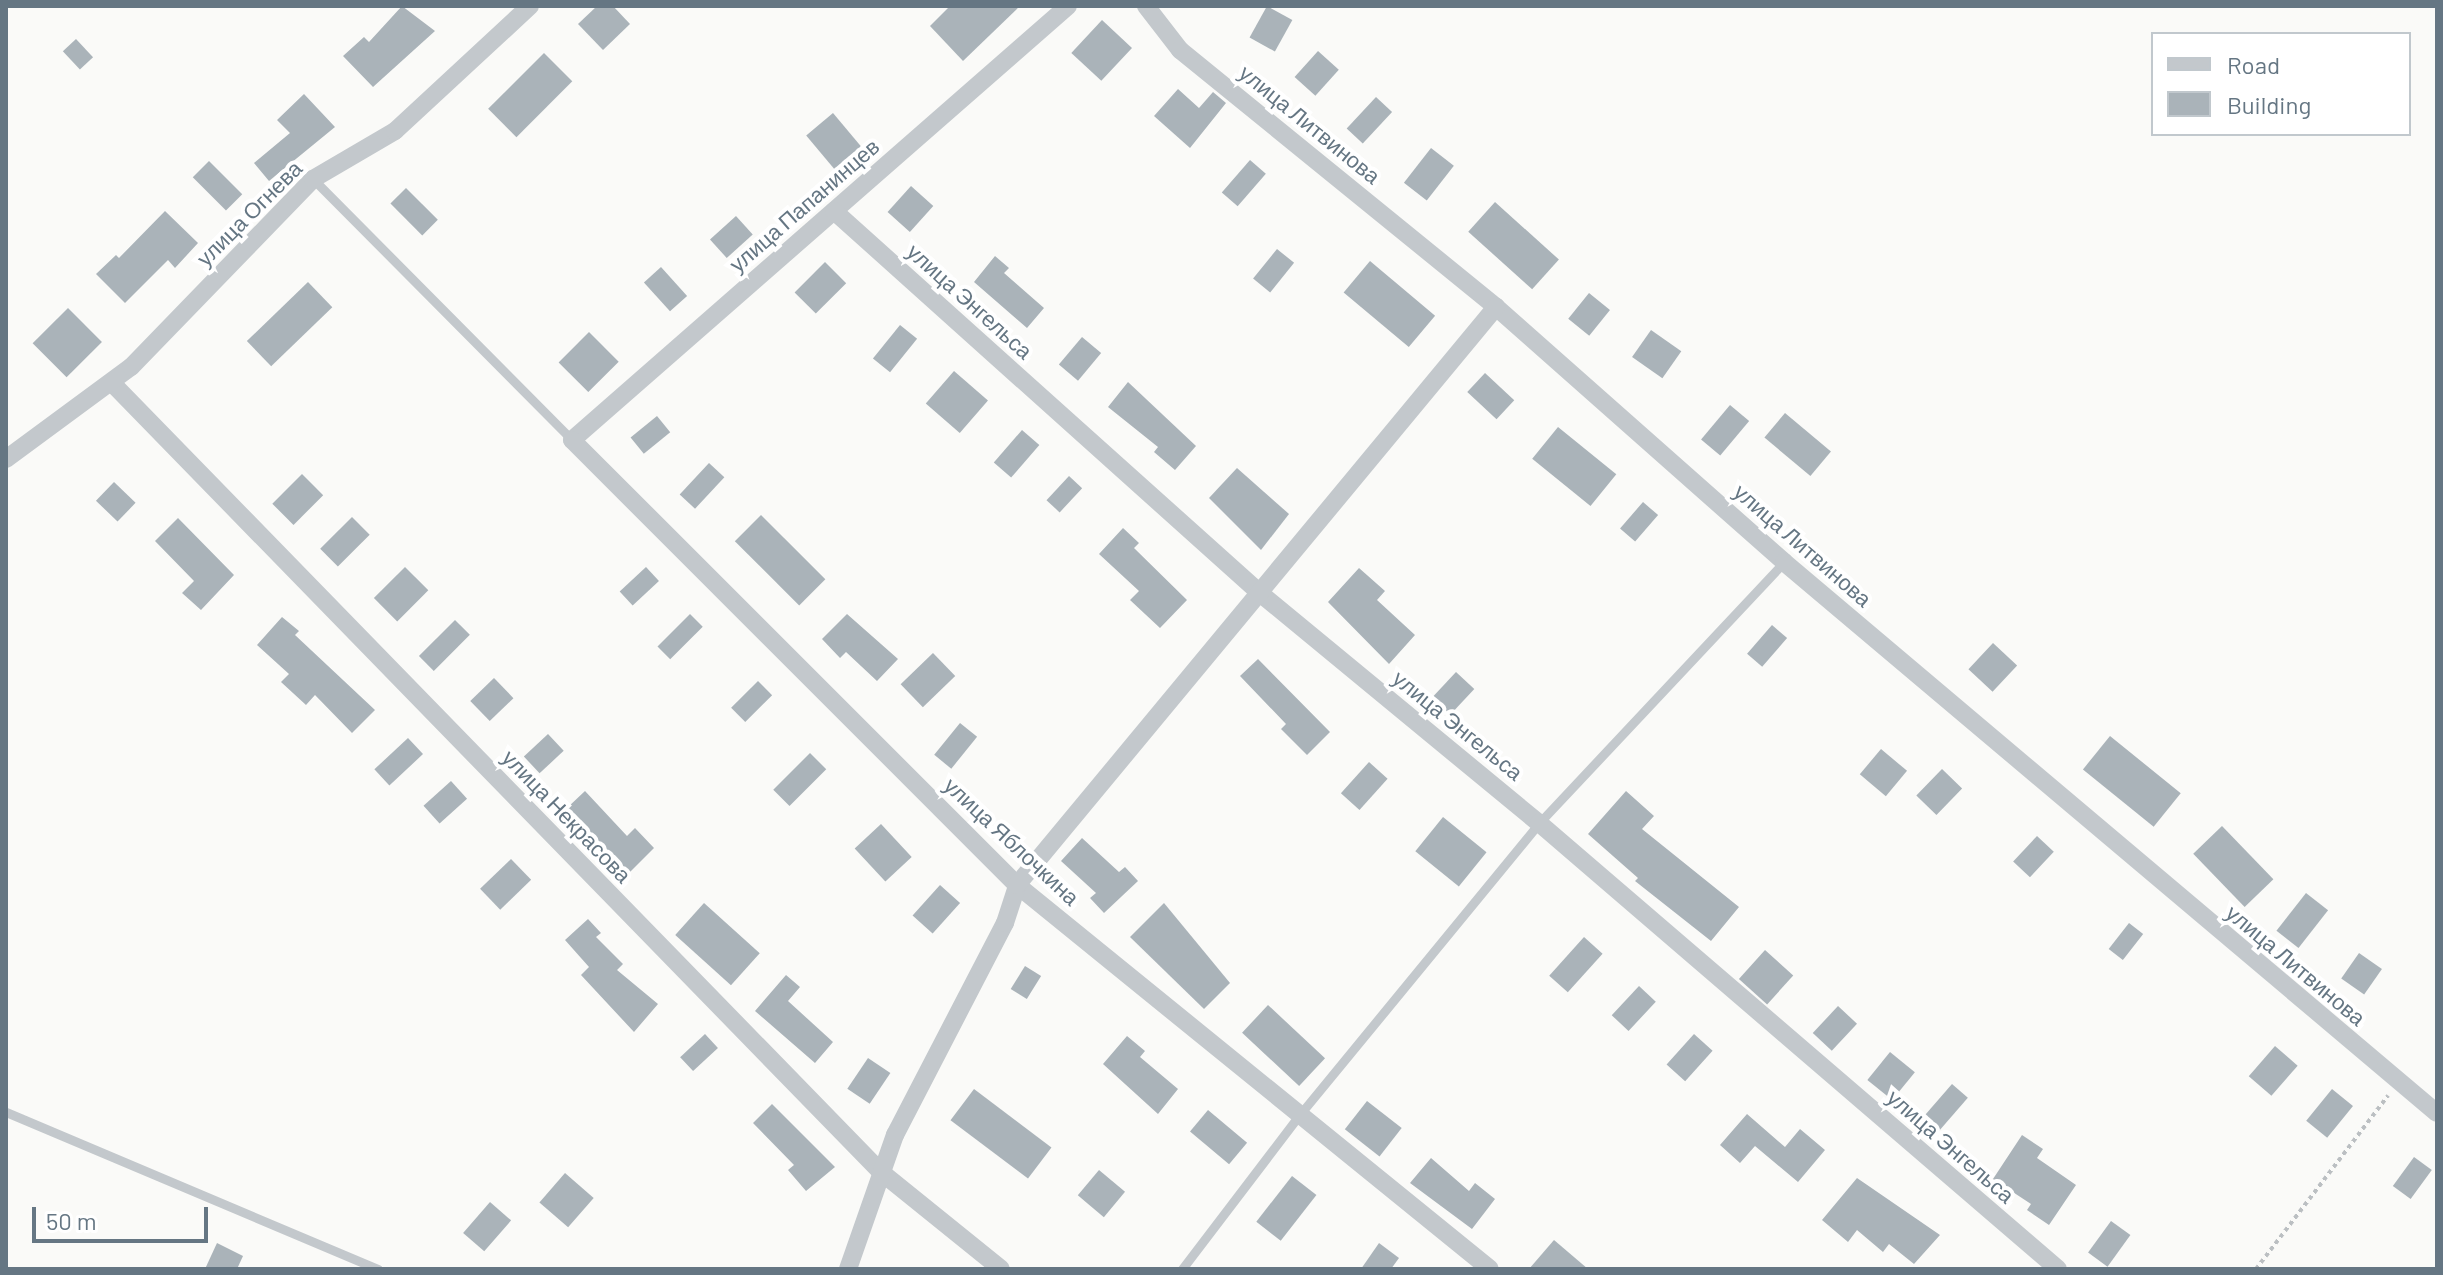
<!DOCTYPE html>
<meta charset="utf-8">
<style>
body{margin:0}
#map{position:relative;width:2443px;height:1275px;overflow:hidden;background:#fafaf8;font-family:Barlow,sans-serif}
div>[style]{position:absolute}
.building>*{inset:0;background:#aab3b9;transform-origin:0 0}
.path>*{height:4px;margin-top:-2px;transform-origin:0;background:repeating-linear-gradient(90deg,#bbbfc2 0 4px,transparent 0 8px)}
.lane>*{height:9px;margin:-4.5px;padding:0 4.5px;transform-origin:4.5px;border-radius:4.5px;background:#c3c8cc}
.street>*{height:18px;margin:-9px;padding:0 9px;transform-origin:9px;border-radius:9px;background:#c3c8cc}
span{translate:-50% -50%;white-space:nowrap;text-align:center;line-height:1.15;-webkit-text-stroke:8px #fff;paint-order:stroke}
.street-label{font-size:22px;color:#657683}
.frame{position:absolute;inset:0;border:8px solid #657683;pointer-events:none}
.legend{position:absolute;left:2151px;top:32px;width:260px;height:104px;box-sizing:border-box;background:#fff;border:2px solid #c1c8cd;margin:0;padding:10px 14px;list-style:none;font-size:24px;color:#657683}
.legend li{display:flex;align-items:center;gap:16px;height:40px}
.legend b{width:40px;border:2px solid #c1c8cd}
.scale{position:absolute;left:32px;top:1207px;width:176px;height:36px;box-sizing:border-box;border:4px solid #657683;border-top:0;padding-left:10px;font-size:24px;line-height:28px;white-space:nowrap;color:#657683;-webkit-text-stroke:6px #fff;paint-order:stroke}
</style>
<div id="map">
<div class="building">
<i style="clip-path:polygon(402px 6px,435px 31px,373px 87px,343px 56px,364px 37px,369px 42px)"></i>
<i style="clip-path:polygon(597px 6px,613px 6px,630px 24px,603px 50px,578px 24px)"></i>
<i style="clip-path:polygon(950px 6px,1020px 6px,963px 61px,930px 26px)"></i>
<i style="left:1267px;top:6px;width:29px;height:36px;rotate:29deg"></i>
<i style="left:1102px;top:20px;width:41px;height:45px;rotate:43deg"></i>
<i style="left:76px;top:39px;width:25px;height:18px;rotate:47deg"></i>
<i style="left:1318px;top:51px;width:28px;height:35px;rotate:42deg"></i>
<i style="left:544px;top:53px;width:40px;height:79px;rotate:45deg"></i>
<i style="clip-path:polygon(1178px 89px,1199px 108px,1213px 92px,1226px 103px,1190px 148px,1154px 116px)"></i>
<i style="clip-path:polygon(304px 94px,335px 127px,269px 181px,254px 163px,290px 133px,277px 120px)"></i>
<i style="left:1376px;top:97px;width:22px;height:43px;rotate:43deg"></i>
<i style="left:833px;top:113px;width:45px;height:35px;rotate:50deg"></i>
<i style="left:1431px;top:148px;width:29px;height:44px;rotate:38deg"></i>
<i style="left:1250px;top:160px;width:21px;height:43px;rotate:41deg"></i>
<i style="left:209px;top:161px;width:47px;height:23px;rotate:45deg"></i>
<i style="left:911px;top:186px;width:30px;height:35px;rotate:42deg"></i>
<i style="left:406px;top:188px;width:45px;height:22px;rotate:45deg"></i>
<i style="left:1495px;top:202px;width:86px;height:40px;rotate:42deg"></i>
<i style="clip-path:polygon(165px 211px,198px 243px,175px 268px,168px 260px,125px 303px,96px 274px,116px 255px,119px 258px)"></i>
<i style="left:736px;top:216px;width:25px;height:35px;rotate:48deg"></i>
<i style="left:1277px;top:249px;width:22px;height:38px;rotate:39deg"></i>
<i style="clip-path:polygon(995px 256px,1009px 268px,1004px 273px,1044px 308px,1027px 328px,974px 282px)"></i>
<i style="left:1370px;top:261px;width:85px;height:41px;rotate:40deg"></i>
<i style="left:825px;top:262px;width:30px;height:43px;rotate:45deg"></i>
<i style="left:661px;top:267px;width:39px;height:23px;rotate:48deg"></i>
<i style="left:308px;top:282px;width:35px;height:85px;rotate:46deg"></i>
<i style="left:1589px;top:293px;width:27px;height:33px;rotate:39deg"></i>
<i style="left:68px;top:308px;width:48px;height:50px;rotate:45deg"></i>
<i style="left:900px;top:325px;width:22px;height:43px;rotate:39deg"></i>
<i style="left:1651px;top:330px;width:37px;height:33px;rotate:35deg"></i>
<i style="left:589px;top:332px;width:42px;height:43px;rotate:45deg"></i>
<i style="left:1082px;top:337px;width:25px;height:36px;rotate:40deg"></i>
<i style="left:954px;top:371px;width:45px;height:43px;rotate:41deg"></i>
<i style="left:1485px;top:373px;width:40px;height:26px;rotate:43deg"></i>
<i style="clip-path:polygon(1128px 382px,1196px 446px,1175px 470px,1154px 452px,1158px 447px,1108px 407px)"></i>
<i style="left:1730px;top:405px;width:25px;height:45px;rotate:40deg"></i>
<i style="left:1785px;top:413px;width:60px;height:32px;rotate:40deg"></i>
<i style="left:657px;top:416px;width:21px;height:34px;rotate:51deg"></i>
<i style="left:1558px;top:427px;width:75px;height:41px;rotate:39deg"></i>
<i style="left:1022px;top:430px;width:23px;height:43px;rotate:41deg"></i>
<i style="left:709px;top:463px;width:21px;height:43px;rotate:43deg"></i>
<i style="clip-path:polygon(1237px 468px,1289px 514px,1261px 550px,1209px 498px)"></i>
<i style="left:302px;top:474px;width:30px;height:42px;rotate:45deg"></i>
<i style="left:1069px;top:476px;width:18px;height:33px;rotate:43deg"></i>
<i style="left:114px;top:482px;width:30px;height:26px;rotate:44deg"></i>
<i style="left:1643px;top:502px;width:20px;height:35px;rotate:41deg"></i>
<i style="left:761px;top:515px;width:91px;height:37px;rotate:45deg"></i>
<i style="left:352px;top:517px;width:25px;height:45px;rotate:45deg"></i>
<i style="clip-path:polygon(178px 518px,234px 575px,201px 610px,182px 593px,194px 581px,155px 541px)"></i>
<i style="clip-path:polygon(1123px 528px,1139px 543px,1134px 548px,1187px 600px,1160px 628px,1130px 600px,1139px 591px,1099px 554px)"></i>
<i style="left:405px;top:567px;width:33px;height:44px;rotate:45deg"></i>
<i style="left:646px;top:567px;width:19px;height:36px;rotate:47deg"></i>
<i style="clip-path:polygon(1359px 568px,1385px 591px,1377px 600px,1415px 635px,1389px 664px,1328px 602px)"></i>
<i style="left:690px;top:614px;width:18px;height:46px;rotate:45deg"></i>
<i style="clip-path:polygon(847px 614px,898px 659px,877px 681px,846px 652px,840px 658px,822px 639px)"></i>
<i style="clip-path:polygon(282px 617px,299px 631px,295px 635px,375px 710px,352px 733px,315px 695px,306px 705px,281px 682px,289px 674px,257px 645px)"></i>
<i style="left:455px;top:620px;width:21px;height:51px;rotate:45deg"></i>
<i style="left:1772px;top:625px;width:20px;height:38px;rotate:41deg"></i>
<i style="left:1993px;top:643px;width:33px;height:36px;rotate:43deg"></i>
<i style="left:933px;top:653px;width:32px;height:45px;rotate:46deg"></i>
<i style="clip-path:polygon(1258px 659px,1330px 732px,1307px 755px,1281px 729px,1286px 724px,1240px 676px)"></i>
<i style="left:1456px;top:672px;width:25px;height:38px;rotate:43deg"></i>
<i style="left:494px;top:678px;width:28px;height:33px;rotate:46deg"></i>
<i style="left:758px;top:681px;width:20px;height:38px;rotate:45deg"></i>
<i style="left:960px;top:723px;width:22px;height:41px;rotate:39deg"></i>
<i style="left:548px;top:734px;width:23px;height:33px;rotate:47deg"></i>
<i style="left:2110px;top:736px;width:91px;height:43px;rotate:39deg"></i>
<i style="left:408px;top:738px;width:22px;height:46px;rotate:47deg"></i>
<i style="left:1881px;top:749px;width:34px;height:33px;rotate:40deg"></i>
<i style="left:810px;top:753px;width:23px;height:52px;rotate:45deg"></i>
<i style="left:1369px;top:762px;width:25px;height:42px;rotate:42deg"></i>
<i style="left:1942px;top:769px;width:28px;height:37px;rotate:44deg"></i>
<i style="left:451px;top:781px;width:24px;height:37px;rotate:48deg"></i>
<i style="clip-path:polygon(585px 791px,627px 836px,635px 828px,654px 848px,625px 877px,605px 857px,610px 853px,567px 808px)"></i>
<i style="clip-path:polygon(1626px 791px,1654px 816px,1642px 829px,1739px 907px,1711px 941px,1635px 881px,1638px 878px,1588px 834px)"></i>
<i style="left:1443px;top:817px;width:56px;height:44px;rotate:39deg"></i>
<i style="left:881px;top:824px;width:45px;height:36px;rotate:47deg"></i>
<i style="left:2222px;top:826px;width:74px;height:40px;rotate:46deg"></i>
<i style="left:2037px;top:836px;width:23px;height:35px;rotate:43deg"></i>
<i style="clip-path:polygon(1082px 838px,1119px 872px,1125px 867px,1138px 881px,1104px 913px,1090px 898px,1096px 893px,1061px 861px)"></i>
<i style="left:511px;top:859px;width:29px;height:43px;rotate:46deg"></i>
<i style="left:940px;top:885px;width:27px;height:41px;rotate:42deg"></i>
<i style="left:2306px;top:893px;width:28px;height:48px;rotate:38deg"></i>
<i style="left:704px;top:903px;width:75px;height:43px;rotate:42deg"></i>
<i style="clip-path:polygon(1164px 903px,1230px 983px,1204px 1009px,1130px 937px)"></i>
<i style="clip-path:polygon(588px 919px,601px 933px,596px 937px,623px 964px,617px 970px,658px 1004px,634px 1032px,581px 975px,589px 967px,565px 940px)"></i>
<i style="left:2129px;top:923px;width:18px;height:33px;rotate:38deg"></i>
<i style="left:1584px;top:937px;width:25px;height:52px;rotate:42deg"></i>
<i style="left:1765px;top:950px;width:38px;height:39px;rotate:42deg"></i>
<i style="left:2359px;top:953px;width:28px;height:31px;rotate:35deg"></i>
<i style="left:1025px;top:966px;width:19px;height:27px;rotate:32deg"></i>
<i style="clip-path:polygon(786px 975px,800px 987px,788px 1001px,833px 1042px,815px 1063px,755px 1011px)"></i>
<i style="left:1639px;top:986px;width:23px;height:40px;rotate:43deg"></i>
<i style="left:1268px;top:1005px;width:78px;height:38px;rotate:43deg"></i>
<i style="left:1838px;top:1006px;width:26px;height:37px;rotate:43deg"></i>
<i style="left:705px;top:1034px;width:19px;height:34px;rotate:47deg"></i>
<i style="left:1694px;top:1034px;width:25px;height:41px;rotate:42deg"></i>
<i style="clip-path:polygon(1127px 1036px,1145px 1051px,1140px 1057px,1178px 1089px,1158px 1114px,1103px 1064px)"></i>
<i style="left:2275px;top:1046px;width:30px;height:40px;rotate:41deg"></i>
<i style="left:1890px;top:1052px;width:32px;height:36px;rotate:39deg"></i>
<i style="left:868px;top:1058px;width:27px;height:37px;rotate:34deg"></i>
<i style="left:1952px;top:1084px;width:21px;height:47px;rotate:41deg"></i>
<i style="left:974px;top:1089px;width:97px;height:39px;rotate:37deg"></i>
<i style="left:2332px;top:1089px;width:27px;height:41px;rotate:39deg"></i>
<i style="left:1367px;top:1101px;width:44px;height:36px;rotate:38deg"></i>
<i style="clip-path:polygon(772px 1104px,835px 1167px,806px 1191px,788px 1170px,794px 1165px,753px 1123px)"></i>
<i style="left:1208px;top:1110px;width:51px;height:28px;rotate:40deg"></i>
<i style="clip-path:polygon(1747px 1114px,1785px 1147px,1800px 1129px,1825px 1150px,1798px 1182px,1755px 1146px,1740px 1163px,1720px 1145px)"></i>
<i style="clip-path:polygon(2022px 1135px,2043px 1149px,2037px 1158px,2076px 1185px,2049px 1225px,2027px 1210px,2031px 1204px,1993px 1179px)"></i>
<i style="left:2414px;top:1157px;width:22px;height:36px;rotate:36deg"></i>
<i style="clip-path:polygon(1431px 1158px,1469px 1191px,1475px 1183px,1495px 1199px,1472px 1229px,1410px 1183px)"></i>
<i style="left:1099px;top:1170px;width:34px;height:33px;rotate:40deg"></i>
<i style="left:565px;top:1173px;width:38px;height:39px;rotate:41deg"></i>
<i style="left:1292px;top:1176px;width:31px;height:58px;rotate:38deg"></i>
<i style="clip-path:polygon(1857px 1178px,1940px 1235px,1914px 1264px,1889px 1244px,1883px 1252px,1857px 1230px,1848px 1242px,1822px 1220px)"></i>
<i style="left:490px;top:1202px;width:28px;height:41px;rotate:41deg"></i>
<i style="left:2111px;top:1221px;width:24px;height:39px;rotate:36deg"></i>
<i style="clip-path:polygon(1554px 1240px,1588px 1269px,1529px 1269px)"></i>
<i style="clip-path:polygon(217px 1243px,243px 1256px,237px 1269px,205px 1269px)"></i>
<i style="clip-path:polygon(1379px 1243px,1399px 1258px,1391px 1269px,1361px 1269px)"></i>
</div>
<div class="path">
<i style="left:2256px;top:1269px;width:218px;rotate:-52.7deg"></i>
</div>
<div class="lane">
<i style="left:313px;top:179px;width:368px;rotate:45.2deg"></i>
<i style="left:6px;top:1112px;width:404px;rotate:22.9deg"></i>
<i style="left:1182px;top:1269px;width:196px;rotate:-52.7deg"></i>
<i style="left:1301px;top:1113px;width:375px;rotate:-50.6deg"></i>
<i style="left:1539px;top:823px;width:358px;rotate:-46.8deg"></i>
</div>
<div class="street">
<i style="left:1068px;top:6px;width:659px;rotate:138.81deg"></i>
<i style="left:572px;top:440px;width:629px;rotate:45deg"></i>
<i style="left:1017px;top:885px;width:609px;rotate:39.07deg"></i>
<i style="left:1146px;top:6px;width:56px;rotate:52.3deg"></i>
<i style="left:1180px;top:50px;width:407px;rotate:39.1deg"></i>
<i style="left:1496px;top:307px;width:385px;rotate:41.5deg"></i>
<i style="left:1784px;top:562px;width:854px;rotate:40.16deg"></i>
<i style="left:834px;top:211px;width:574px;rotate:41.89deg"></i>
<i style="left:1261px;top:594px;width:360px;rotate:39.5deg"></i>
<i style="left:1539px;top:823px;width:684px;rotate:40.67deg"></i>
<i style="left:112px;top:383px;width:1102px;rotate:45.74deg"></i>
<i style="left:881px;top:1172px;width:154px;rotate:38.9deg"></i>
<i style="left:6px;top:459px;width:155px;rotate:-36.4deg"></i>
<i style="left:131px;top:367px;width:262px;rotate:-45.9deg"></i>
<i style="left:313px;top:179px;width:95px;rotate:-30.3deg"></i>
<i style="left:395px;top:131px;width:184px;rotate:-42.8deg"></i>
<i style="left:848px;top:1269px;width:142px;rotate:-70.7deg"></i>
<i style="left:895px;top:1135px;width:239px;rotate:-62.6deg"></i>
<i style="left:1005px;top:923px;width:40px;rotate:-72deg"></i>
<i style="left:1017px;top:885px;width:751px;rotate:-50.35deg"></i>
</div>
<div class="street-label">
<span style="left:1310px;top:124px;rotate:39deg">улица Литвинова</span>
<span style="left:804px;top:205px;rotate:-41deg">улица Папанинцев</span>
<span style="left:249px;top:213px;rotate:-45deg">улица Огнева</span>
<span style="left:970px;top:301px;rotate:42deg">улица Энгельса</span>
<span style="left:1803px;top:545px;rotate:41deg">улица Литвинова</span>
<span style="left:1458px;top:725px;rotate:39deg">улица Энгельса</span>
<span style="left:567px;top:816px;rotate:46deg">улица Некрасова</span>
<span style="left:1012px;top:841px;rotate:43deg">улица Яблочкина</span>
<span style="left:2296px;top:965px;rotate:40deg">улица Литвинова</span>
<span style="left:1951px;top:1146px;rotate:41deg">улица Энгельса</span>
</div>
<div class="frame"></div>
<ul class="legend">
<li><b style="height:10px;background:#c3c8cc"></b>Road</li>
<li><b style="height:22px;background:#aab3b9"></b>Building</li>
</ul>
<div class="scale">50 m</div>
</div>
